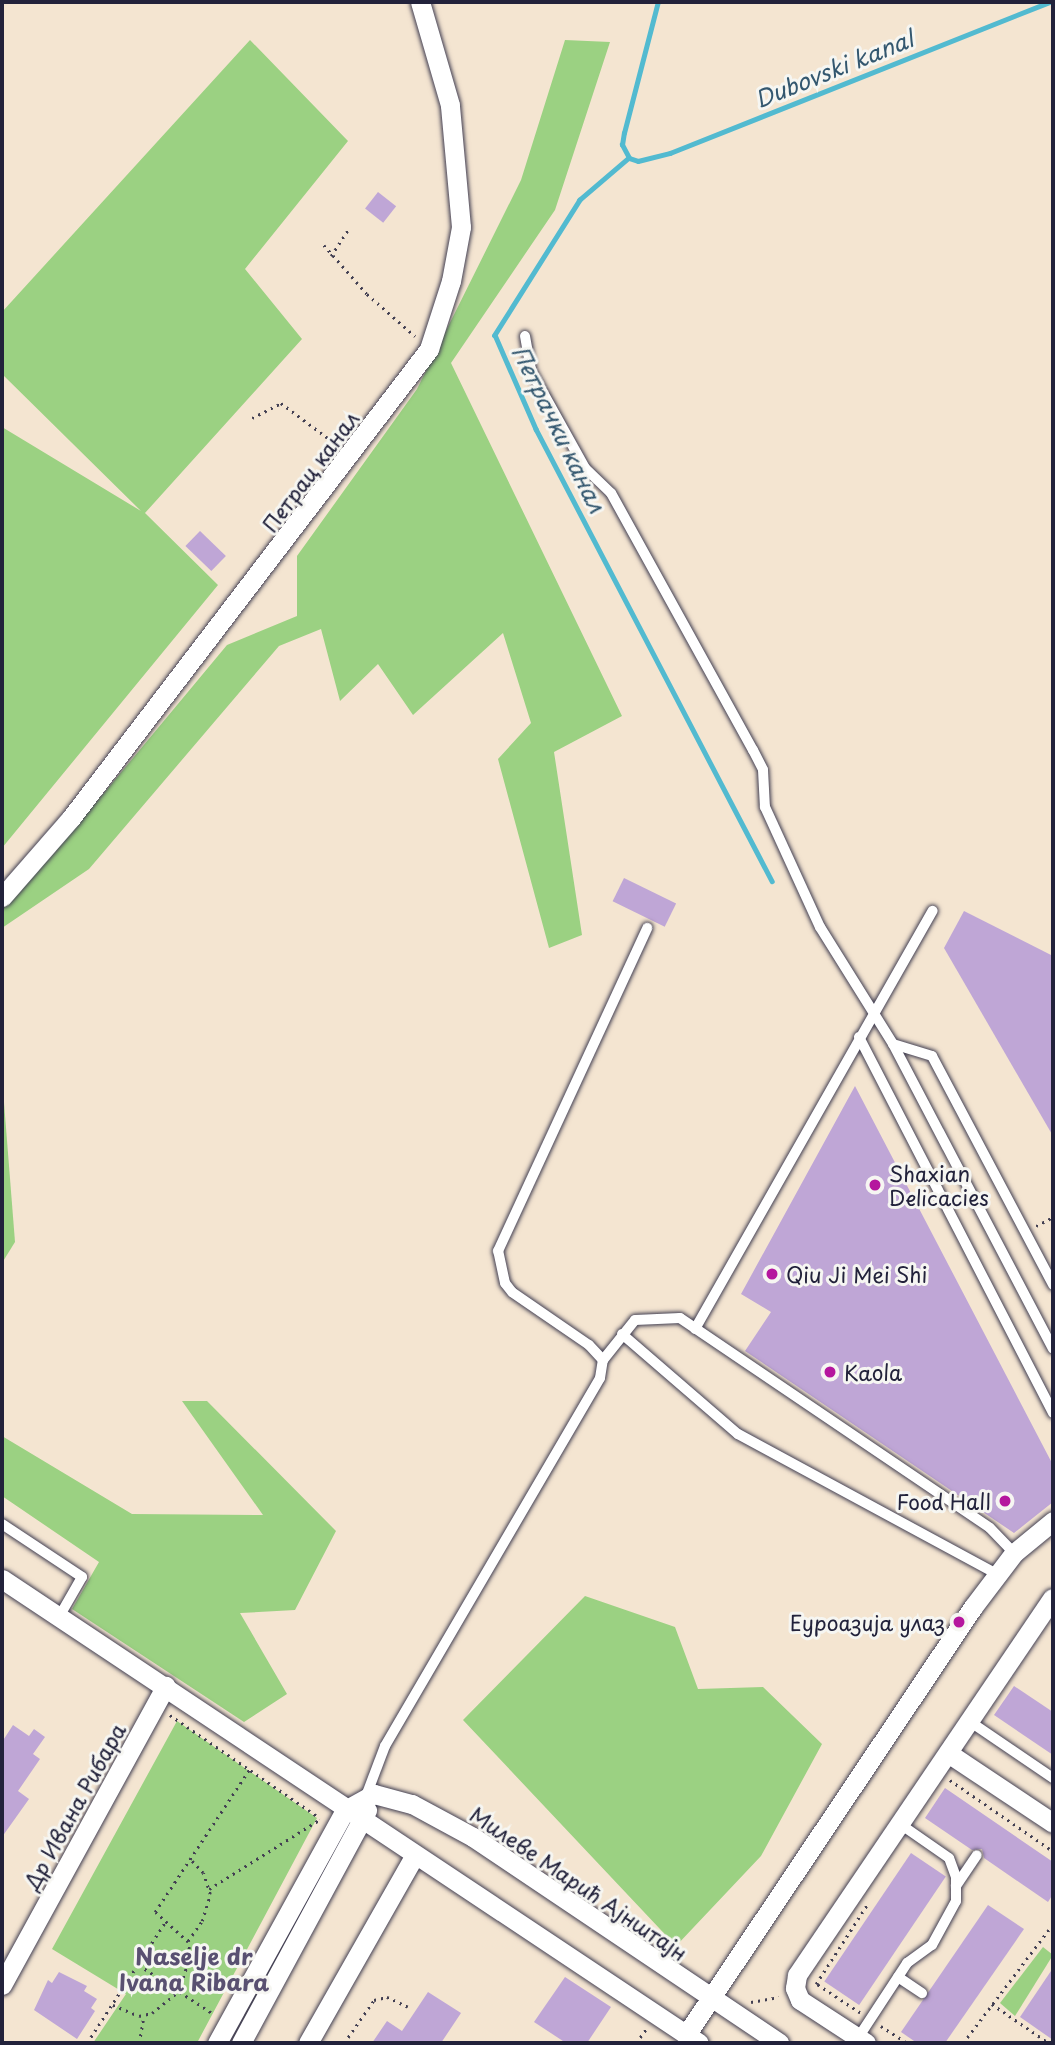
<!DOCTYPE html>
<meta charset="utf-8">
<style>
body{margin:0}
#map{position:relative;width:1055px;height:2045px;overflow:hidden;background:#f4e5d1;font-family:"Playpen Sans",sans-serif}
div>[style]{position:absolute}
.green>*{inset:0;background:#9bd182}
.stream>*{height:4.5px;margin:-2.25px;padding:0 2.25px;transform-origin:2.25px;border-radius:2.25px;background:#52bad0}
.building>*{inset:0;background:#bfa6d6;transform-origin:0 0}
.path>*{height:2.5px;margin-top:-1.25px;transform-origin:0;background:repeating-linear-gradient(90deg,#423f52 0 2px,transparent 0 7px)}
.roads{filter:drop-shadow(0 0 2px #423f52) drop-shadow(0 0 2px #423f52)}
.lane>*{height:10px;margin:-5px;padding:0 5px;transform-origin:5px;border-radius:5px;background:#fff}
.street>*{height:19px;margin:-9.5px;padding:0 9.5px;transform-origin:9.5px;border-radius:9.5px;background:#fff}
.dots>*{width:19px;height:19px;translate:-50% -50%;box-sizing:border-box;border:4px solid #f6f6f2;border-radius:50%}
span{translate:-50% -50%;white-space:nowrap;text-align:center;line-height:1.15;-webkit-text-stroke:6px #f6f6f2;paint-order:stroke}
.street-label{font-size:21px;color:#22223b}
.poi-label{font-size:21px;color:#22223b}
.left{translate:0 -50%;text-align:left}
.right{translate:-100% -50%;text-align:right}
.water-label{font-size:23px;color:#33576f;font-style:italic}
.neighbourhood-label{font-size:23px;color:#595071;font-weight:700}
.frame{position:absolute;inset:0;border:4px solid #22223b;pointer-events:none}
</style>
<div id="map">
<div class="green">
<i style="clip-path:polygon(250px 40px,348px 141px,245px 269px,302px 339px,145px 513px,218px 585px,2px 848px,2px 427px,141px 511px,2px 374px,2px 312px)"></i>
<i style="clip-path:polygon(565px 40px,610px 42px,555px 210px,451px 363px,622px 716px,554px 752px,582px 935px,549px 948px,498px 759px,531px 723px,503px 633px,413px 715px,378px 664px,340px 701px,321px 629px,279px 646px,89px 869px,2px 928px,2px 902px,49px 859px,227px 645px,297px 616px,297px 556px,417px 389px,521px 180px)"></i>
<i style="clip-path:polygon(2px 1077px,15px 1242px,2px 1263px)"></i>
<i style="clip-path:polygon(182px 1401px,207px 1401px,336px 1531px,295px 1610px,240px 1613px,287px 1694px,244px 1722px,72px 1609px,99px 1562px,2px 1496px,2px 1436px,132px 1514px,263px 1515px)"></i>
<i style="clip-path:polygon(585px 1596px,675px 1627px,698px 1689px,763px 1687px,822px 1744px,761px 1856px,676px 1946px,463px 1720px)"></i>
<i style="clip-path:polygon(177px 1721px,317px 1818px,197px 2043px,93px 2043px,126px 1994px,52px 1949px)"></i>
<i style="clip-path:polygon(1043px 1947px,1053px 1955px,1015px 2016px,1000px 2003px)"></i>
</div>
<div class="stream">
<i style="left:629px;top:158px;width:65px;rotate:139.4deg"></i>
<i style="left:580px;top:200px;width:160px;rotate:122.2deg"></i>
<i style="left:495px;top:335px;width:103px;rotate:66.4deg"></i>
<i style="left:536px;top:429px;width:510px;rotate:62.43deg"></i>
<i style="left:629px;top:158px;width:9px;rotate:18deg"></i>
<i style="left:638px;top:161px;width:33px;rotate:-14deg"></i>
<i style="left:670px;top:153px;width:409px;rotate:-21.7deg"></i>
<i style="left:629px;top:158px;width:15px;rotate:-118deg"></i>
<i style="left:622px;top:145px;width:12px;rotate:-81deg"></i>
<i style="left:624px;top:133px;width:135px;rotate:-75.5deg"></i>
</div>
<div class="building">
<i style="left:378px;top:192px;width:23px;height:21px;rotate:38deg"></i>
<i style="left:200px;top:531px;width:36px;height:21px;rotate:44deg"></i>
<i style="left:624px;top:878px;width:58px;height:26px;rotate:26deg"></i>
<i style="clip-path:polygon(964px 911px,1053px 956px,1053px 1136px,944px 948px)"></i>
<i style="clip-path:polygon(855px 1086px,1053px 1465px,1053px 1502px,1014px 1533px,745px 1351px,771px 1312px,741px 1294px)"></i>
<i style="clip-path:polygon(1014px 1686px,1053px 1712px,1053px 1755px,994px 1715px)"></i>
<i style="clip-path:polygon(13px 1725px,29px 1736px,34px 1729px,45px 1737px,33px 1754px,40px 1759px,18px 1791px,29px 1799px,2px 1837px,2px 1742px)"></i>
<i style="clip-path:polygon(945px 1788px,1053px 1862px,1053px 1894px,1048px 1902px,984px 1858px,982px 1849px,972px 1850px,925px 1818px)"></i>
<i style="left:911px;top:1853px;width:42px;height:155px;rotate:34deg"></i>
<i style="clip-path:polygon(988px 1905px,1024px 1929px,945px 2043px,917px 2043px,901px 2032px)"></i>
<i style="clip-path:polygon(1053px 1968px,1053px 2040px,1020px 2017px)"></i>
<i style="clip-path:polygon(59px 1972px,87px 1986px,84px 1991px,97px 1999px,91px 2008px,95px 2011px,77px 2039px,34px 2010px,48px 1980px,52px 1983px)"></i>
<i style="clip-path:polygon(565px 1977px,611px 2007px,587px 2043px,566px 2043px,534px 2022px)"></i>
<i style="clip-path:polygon(428px 1992px,461px 2013px,441px 2043px,372px 2043px,387px 2021px,402px 2031px)"></i>
</div>
<div class="path">
<i style="left:324px;top:245px;width:65px;rotate:48.7deg"></i>
<i style="left:367px;top:294px;width:64px;rotate:41.2deg"></i>
<i style="left:331px;top:256px;width:33px;rotate:-57deg"></i>
<i style="left:252px;top:418px;width:33px;rotate:-27deg"></i>
<i style="left:281px;top:403px;width:69px;rotate:36.7deg"></i>
<i style="left:1036px;top:1226px;width:19px;rotate:-28deg"></i>
<i style="left:170px;top:1715px;width:182px;rotate:34.5deg"></i>
<i style="left:950px;top:1780px;width:125px;rotate:34.6deg"></i>
<i style="left:209px;top:1889px;width:130px;rotate:-32.1deg"></i>
<i style="left:188px;top:1941px;width:24px;rotate:-55deg"></i>
<i style="left:202px;top:1921px;width:28px;rotate:-73deg"></i>
<i style="left:210px;top:1894px;width:22px;rotate:-108deg"></i>
<i style="left:203px;top:1873px;width:19px;rotate:-133deg"></i>
<i style="left:139px;top:1965px;width:87px;rotate:33.3deg"></i>
<i style="left:751px;top:2002px;width:28px;rotate:-10deg"></i>
<i style="left:992px;top:2004px;width:69px;rotate:34.4deg"></i>
<i style="left:113px;top:2005px;width:28px;rotate:23deg"></i>
<i style="left:139px;top:2016px;width:13px;rotate:-13deg"></i>
<i style="left:152px;top:2013px;width:35px;rotate:-39deg"></i>
<i style="left:179px;top:1991px;width:37px;rotate:-73deg"></i>
<i style="left:190px;top:1956px;width:14px;rotate:-98deg"></i>
<i style="left:188px;top:1942px;width:45px;rotate:-137.7deg"></i>
<i style="left:155px;top:1912px;width:174px;rotate:-56.5deg"></i>
<i style="left:860px;top:2013px;width:53px;rotate:-146.6deg"></i>
<i style="left:816px;top:1984px;width:94px;rotate:-57.2deg"></i>
<i style="left:881px;top:2026px;width:31px;rotate:33deg"></i>
<i style="left:87px;top:2043px;width:145px;rotate:-57.1deg"></i>
<i style="left:139px;top:2043px;width:27px;rotate:-80deg"></i>
<i style="left:344px;top:2043px;width:52px;rotate:-55.1deg"></i>
<i style="left:374px;top:2000px;width:13px;rotate:-13deg"></i>
<i style="left:387px;top:1997px;width:23px;rotate:25deg"></i>
<i style="left:636px;top:2043px;width:17px;rotate:-54deg"></i>
<i style="left:963px;top:2043px;width:149px;rotate:-52.9deg"></i>
</div>
<div class="roads">
<div class="lane">
<i style="left:525px;top:336px;width:36px;rotate:80deg"></i>
<i style="left:531px;top:371px;width:111px;rotate:60.9deg"></i>
<i style="left:585px;top:468px;width:36px;rotate:44deg"></i>
<i style="left:611px;top:493px;width:294px;rotate:61.1deg"></i>
<i style="left:753px;top:750px;width:22px;rotate:63deg"></i>
<i style="left:763px;top:770px;width:37px;rotate:87deg"></i>
<i style="left:765px;top:807px;width:132px;rotate:65.4deg"></i>
<i style="left:820px;top:927px;width:138px;rotate:58deg"></i>
<i style="left:893px;top:1044px;width:41px;rotate:17.1deg"></i>
<i style="left:932px;top:1056px;width:259px;rotate:62.1deg"></i>
<i style="left:859px;top:1037px;width:423px;rotate:62.7deg"></i>
<i style="left:893px;top:1044px;width:344px;rotate:62.3deg"></i>
<i style="left:695px;top:1329px;width:481px;rotate:-60.4deg"></i>
<i style="left:622px;top:1334px;width:153px;rotate:40.8deg"></i>
<i style="left:738px;top:1434px;width:294px;rotate:28.4deg"></i>
<i style="left:603px;top:1360px;width:51px;rotate:-51.3deg"></i>
<i style="left:635px;top:1320px;width:45px;rotate:-2.5deg"></i>
<i style="left:680px;top:1318px;width:374px;rotate:34.1deg"></i>
<i style="left:990px;top:1528px;width:35px;rotate:46deg"></i>
<i style="left:2px;top:1524px;width:96px;rotate:33.5deg"></i>
<i style="left:82px;top:1577px;width:46px;rotate:119.9deg"></i>
<i style="left:969px;top:1721px;width:102px;rotate:34.2deg"></i>
<i style="left:366px;top:1796px;width:53px;rotate:-69.2deg"></i>
<i style="left:385px;top:1746px;width:426px;rotate:-59.7deg"></i>
<i style="left:600px;top:1378px;width:18px;rotate:-81deg"></i>
<i style="left:603px;top:1360px;width:21px;rotate:-133deg"></i>
<i style="left:589px;top:1345px;width:93px;rotate:-145.5deg"></i>
<i style="left:512px;top:1292px;width:11px;rotate:-128deg"></i>
<i style="left:505px;top:1283px;width:33px;rotate:-102deg"></i>
<i style="left:498px;top:1251px;width:356px;rotate:-65.2deg"></i>
<i style="left:956px;top:1886px;width:37px;rotate:-56deg"></i>
<i style="left:898px;top:1977px;width:29px;rotate:34deg"></i>
<i style="left:858px;top:2038px;width:90px;rotate:-56.8deg"></i>
<i style="left:907px;top:1963px;width:31px;rotate:-36deg"></i>
<i style="left:932px;top:1945px;width:50px;rotate:-61.4deg"></i>
<i style="left:956px;top:1901px;width:24px;rotate:-90deg"></i>
<i style="left:956px;top:1877px;width:20px;rotate:-110deg"></i>
<i style="left:949px;top:1858px;width:60px;rotate:-145.2deg"></i>
</div>
<div class="street">
<i style="left:2px;top:897px;width:105px;rotate:-48.9deg"></i>
<i style="left:71px;top:818px;width:590px;rotate:-52.64deg"></i>
<i style="left:429px;top:349px;width:71px;rotate:-72.1deg"></i>
<i style="left:451px;top:281px;width:55px;rotate:-79.5deg"></i>
<i style="left:461px;top:227px;width:122px;rotate:-95.2deg"></i>
<i style="left:450px;top:105px;width:107px;rotate:-106.2deg"></i>
<i style="left:2px;top:1579px;width:837px;rotate:33.65deg"></i>
<i style="left:948px;top:1753px;width:126px;rotate:33.7deg"></i>
<i style="left:2px;top:1985px;width:341px;rotate:-61.3deg"></i>
<i style="left:686px;top:2035px;width:515px;rotate:-56.16deg"></i>
<i style="left:973px;top:1607px;width:68px;rotate:-52.8deg"></i>
<i style="left:1014px;top:1553px;width:50px;rotate:-39.4deg"></i>
<i style="left:217px;top:2043px;width:266px;rotate:-61.2deg"></i>
<i style="left:345px;top:1810px;width:33px;rotate:-29deg"></i>
<i style="left:374px;top:1794px;width:39px;rotate:15deg"></i>
<i style="left:412px;top:1804px;width:69px;rotate:28.4deg"></i>
<i style="left:473px;top:1837px;width:369px;rotate:33.9deg"></i>
<i style="left:241px;top:2043px;width:265px;rotate:-61.6deg"></i>
<i style="left:308px;top:2043px;width:216px;rotate:-60.4deg"></i>
<i style="left:866px;top:2043px;width:79px;rotate:-146.9deg"></i>
<i style="left:800px;top:2000px;width:13px;rotate:-113deg"></i>
<i style="left:795px;top:1988px;width:13px;rotate:-81deg"></i>
<i style="left:797px;top:1975px;width:455px;rotate:-55.9deg"></i>
</div>
</div>
<div class="dots">
<i style="left:875px;top:1185px;background:#b5179e"></i>
<i style="left:772px;top:1274px;background:#b5179e"></i>
<i style="left:830px;top:1372px;background:#b5179e"></i>
<i style="left:1005px;top:1501px;background:#b5179e"></i>
<i style="left:959px;top:1622px;background:#b5179e"></i>
</div>
<div class="street-label">
<span style="left:310px;top:471px;rotate:-53deg">Петрац канал</span>
<span style="left:74px;top:1806px;rotate:-61deg">Др Ивана Рибара</span>
<span style="left:579px;top:1883px;rotate:34deg">Милеве Марић Ајнштајн</span>
</div>
<div class="poi-label">
<span class="left" style="left:889px;top:1185px">Shaxian<br>Delicacies</span>
<span class="left" style="left:786px;top:1274px">Qiu Ji Mei Shi</span>
<span class="left" style="left:844px;top:1372px">Kaola</span>
<span class="right" style="left:991px;top:1501px">Food Hall</span>
<span class="right" style="left:945px;top:1622px">Еуроазија улаз</span>
</div>
<div class="water-label">
<span style="left:834px;top:69px;rotate:-22deg">Dubovski kanal</span>
<span style="left:559px;top:429px;rotate:64deg">Петрачки канал</span>
</div>
<div class="neighbourhood-label">
<span style="left:194px;top:1969px">Naselje dr<br>Ivana Ribara</span>
</div>
<div class="frame"></div>
</div>
